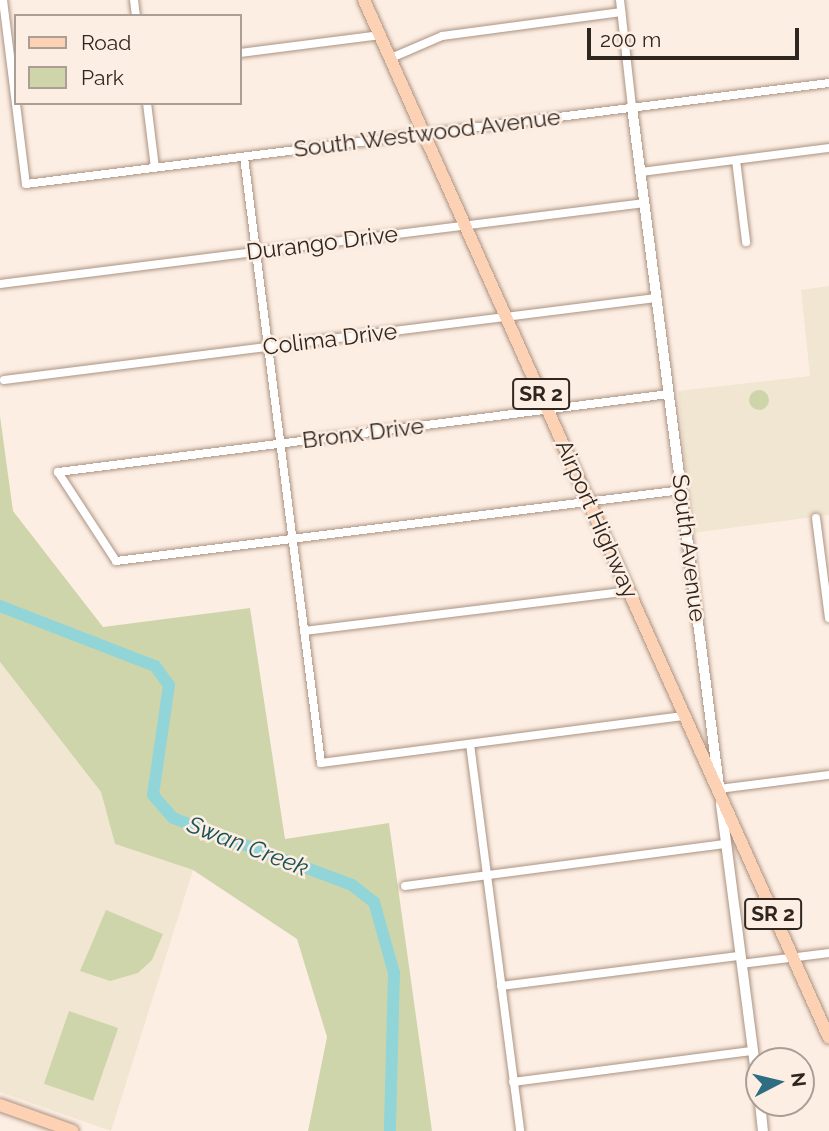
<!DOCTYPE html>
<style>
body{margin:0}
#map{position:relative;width:829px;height:1131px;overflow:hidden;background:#fdeee3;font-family:Raleway,sans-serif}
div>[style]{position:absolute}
.education>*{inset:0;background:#f1e6d1}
.green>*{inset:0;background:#cfd5ab;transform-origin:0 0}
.round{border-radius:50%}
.river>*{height:12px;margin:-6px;padding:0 6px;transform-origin:6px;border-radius:6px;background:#91d5d9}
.roads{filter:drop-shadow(0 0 2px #ab9382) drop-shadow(0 0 2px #ab9382)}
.minor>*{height:8px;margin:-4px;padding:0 4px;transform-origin:4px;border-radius:4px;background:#fff}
.tertiary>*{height:10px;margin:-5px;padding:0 5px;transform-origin:5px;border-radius:5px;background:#fff}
.primary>*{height:12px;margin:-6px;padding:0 6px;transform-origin:6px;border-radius:6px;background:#fdd1b4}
span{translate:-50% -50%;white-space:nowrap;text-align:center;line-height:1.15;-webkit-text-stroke:5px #fdeee3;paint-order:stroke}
.shield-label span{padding:2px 5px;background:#fdeee3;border:2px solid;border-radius:5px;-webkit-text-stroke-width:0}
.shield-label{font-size:21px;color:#2f261f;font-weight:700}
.street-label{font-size:23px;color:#2f261f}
.water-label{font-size:24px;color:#175256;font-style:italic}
.legend{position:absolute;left:14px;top:14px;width:228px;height:91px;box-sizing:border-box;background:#fdeee3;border:2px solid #ab9e95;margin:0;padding:9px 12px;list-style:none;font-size:21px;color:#2f261f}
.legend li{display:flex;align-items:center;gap:14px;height:35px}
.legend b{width:35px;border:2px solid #ab9e95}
.north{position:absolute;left:745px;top:1047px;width:70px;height:70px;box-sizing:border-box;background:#fdeee3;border:2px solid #ab9e95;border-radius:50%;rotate:83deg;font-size:19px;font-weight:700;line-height:28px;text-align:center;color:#2f261f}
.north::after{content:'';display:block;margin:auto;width:24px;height:32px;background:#2f6d83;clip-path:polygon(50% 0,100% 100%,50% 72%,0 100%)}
.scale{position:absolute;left:587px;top:28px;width:212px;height:32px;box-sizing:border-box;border:4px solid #2f261f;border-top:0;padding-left:9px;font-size:21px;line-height:24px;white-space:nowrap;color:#2f261f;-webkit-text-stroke:5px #fdeee3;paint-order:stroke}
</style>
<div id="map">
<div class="education">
<i style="clip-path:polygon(829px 286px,829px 515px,692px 533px,678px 391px,810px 376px,801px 290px)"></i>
<i style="clip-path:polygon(0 662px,101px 792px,115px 844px,193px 870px,111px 1131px,0 1092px)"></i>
</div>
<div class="green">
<i class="round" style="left:749px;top:390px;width:20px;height:20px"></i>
<i style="clip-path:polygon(0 416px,13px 511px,103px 627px,250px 608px,285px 839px,389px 823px,432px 1131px,308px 1131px,327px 1037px,297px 939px,193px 870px,115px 844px,101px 792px,0 662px)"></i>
<i style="clip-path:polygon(106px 910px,163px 934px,152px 960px,138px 973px,110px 981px,80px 971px)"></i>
<i style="left:69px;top:1011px;width:52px;height:77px;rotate:19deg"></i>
</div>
<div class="river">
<i style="left:0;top:606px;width:166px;rotate:21.2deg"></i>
<i style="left:155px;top:666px;width:24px;rotate:54deg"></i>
<i style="left:169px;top:685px;width:111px;rotate:98.3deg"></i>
<i style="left:153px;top:795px;width:30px;rotate:49deg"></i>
<i style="left:173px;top:818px;width:191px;rotate:20.5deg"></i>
<i style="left:352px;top:885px;width:28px;rotate:38deg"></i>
<i style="left:374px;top:902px;width:74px;rotate:74.3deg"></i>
<i style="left:394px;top:973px;width:158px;rotate:91.5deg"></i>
</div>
<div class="roads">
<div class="minor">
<i style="left:3px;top:0;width:185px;rotate:82.9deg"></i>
<i style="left:26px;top:184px;width:809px;rotate:-7.17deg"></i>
<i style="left:134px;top:0;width:16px;rotate:83deg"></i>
<i style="left:620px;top:0;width:108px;rotate:83.6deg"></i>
<i style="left:240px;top:53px;width:142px;rotate:-7.3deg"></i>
<i style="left:391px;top:58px;width:56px;rotate:-23.3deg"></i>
<i style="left:442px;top:36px;width:181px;rotate:-7.6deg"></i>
<i style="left:147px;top:103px;width:65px;rotate:83deg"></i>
<i style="left:244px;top:157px;width:611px;rotate:82.76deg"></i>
<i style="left:321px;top:763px;width:367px;rotate:-7.4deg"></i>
<i style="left:736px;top:160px;width:83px;rotate:83deg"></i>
<i style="left:641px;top:172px;width:190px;rotate:-7.3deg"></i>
<i style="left:0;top:284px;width:650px;rotate:-7.16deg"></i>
<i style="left:4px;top:380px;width:657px;rotate:-7.17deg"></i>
<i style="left:669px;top:394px;width:616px;rotate:172.72deg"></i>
<i style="left:58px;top:472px;width:106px;rotate:56.9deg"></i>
<i style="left:116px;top:561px;width:570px;rotate:-7.15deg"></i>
<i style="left:816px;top:518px;width:101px;rotate:82.6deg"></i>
<i style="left:304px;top:631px;width:327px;rotate:-7deg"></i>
<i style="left:470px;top:744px;width:390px;rotate:82.6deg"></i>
<i style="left:719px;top:789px;width:111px;rotate:-7.3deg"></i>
<i style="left:405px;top:886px;width:324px;rotate:-7.5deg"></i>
<i style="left:741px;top:964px;width:89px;rotate:-7.1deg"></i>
<i style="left:501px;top:986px;width:241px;rotate:-7.2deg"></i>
<i style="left:513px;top:1082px;width:242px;rotate:-7.4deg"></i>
</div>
<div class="tertiary">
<i style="left:632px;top:107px;width:685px;rotate:82.7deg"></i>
<i style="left:721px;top:804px;width:293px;rotate:82.6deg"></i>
<i style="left:760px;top:1103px;width:28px;rotate:84deg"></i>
</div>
<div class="primary">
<i style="left:364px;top:0;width:1137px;rotate:65.87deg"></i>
<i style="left:0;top:1105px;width:77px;rotate:19.6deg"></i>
</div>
</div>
<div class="shield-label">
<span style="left:541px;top:394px">SR 2</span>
<span style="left:773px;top:914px">SR 2</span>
</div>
<div class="street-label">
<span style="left:427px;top:133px;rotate:-7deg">South Westwood Avenue</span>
<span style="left:322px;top:243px;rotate:-7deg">Durango Drive</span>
<span style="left:330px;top:339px;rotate:-7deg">Colima Drive</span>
<span style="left:363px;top:433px;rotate:-7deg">Bronx Drive</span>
<span style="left:597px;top:519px;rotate:66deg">Airport Highway</span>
<span style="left:689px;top:548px;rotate:83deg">South Avenue</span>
</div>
<div class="water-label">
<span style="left:248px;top:846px;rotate:21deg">Swan Creek</span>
</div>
<ul class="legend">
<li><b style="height:9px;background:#fdd1b4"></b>Road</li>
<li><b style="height:19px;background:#cfd5ab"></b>Park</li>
</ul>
<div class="north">N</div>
<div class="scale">200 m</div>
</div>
